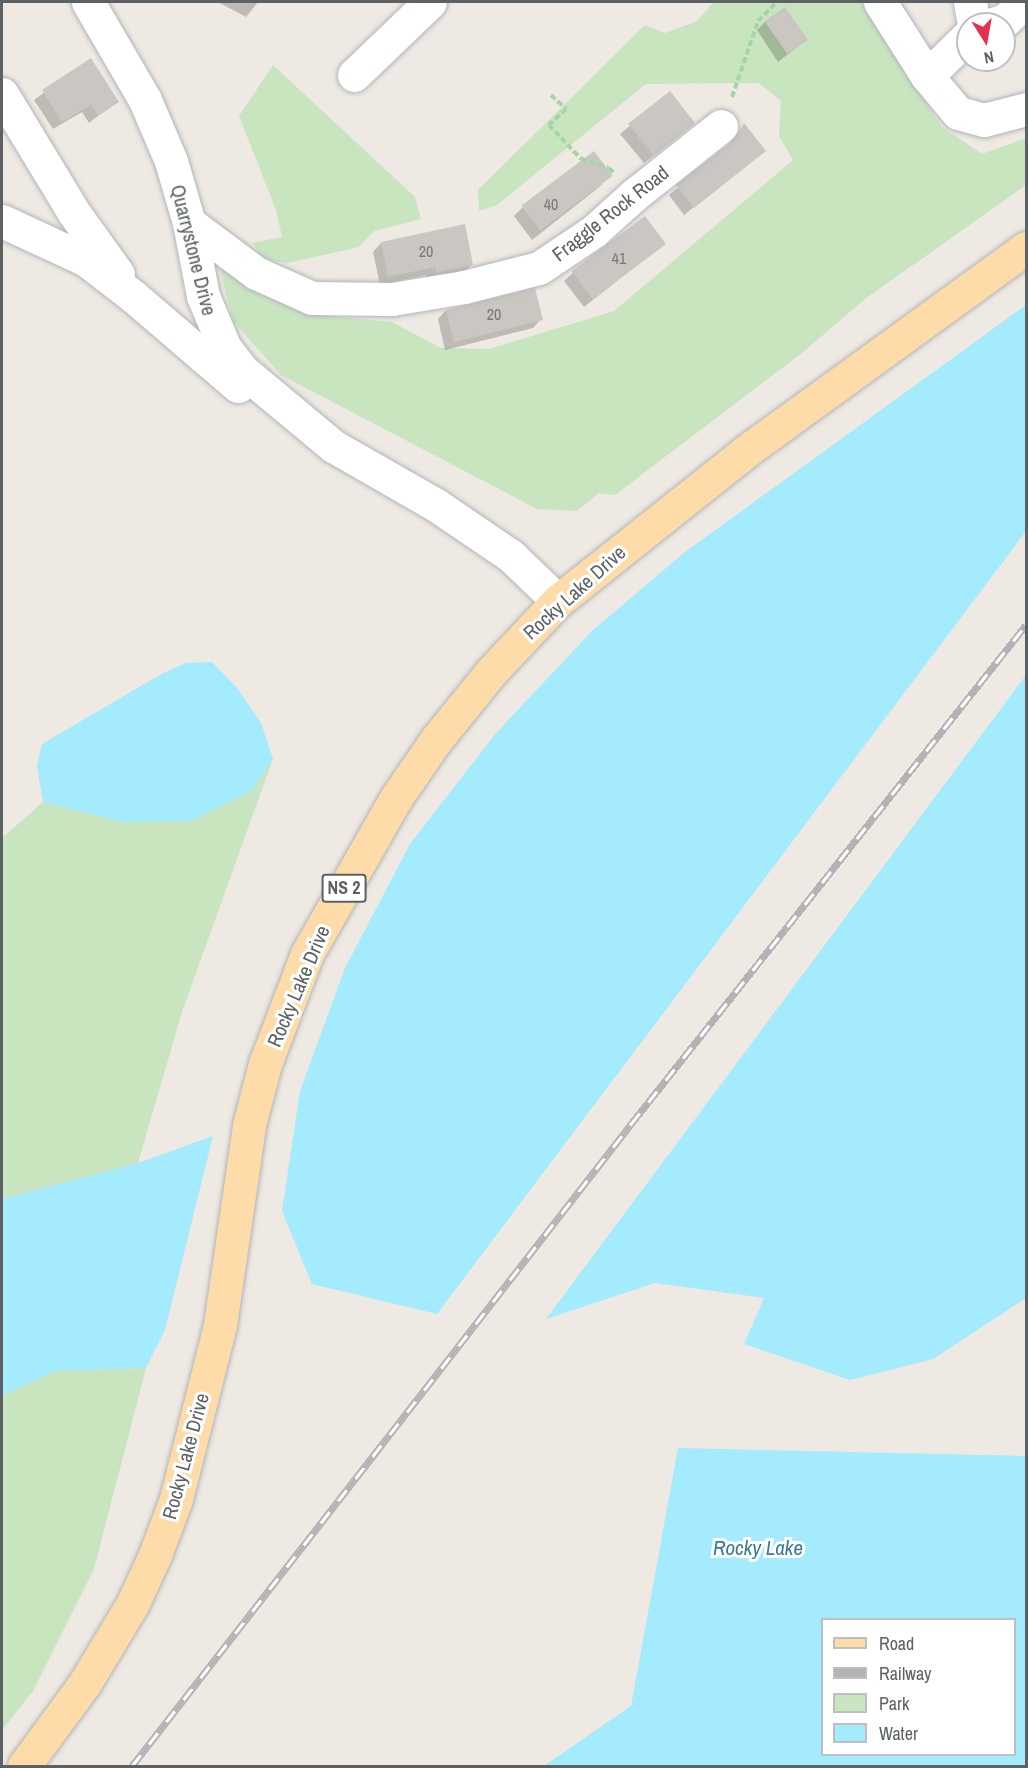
<!DOCTYPE html>
<style>
body{margin:0}
#map{position:relative;width:1028px;height:1768px;overflow:hidden;background:#eee9e3;font-family:"Archivo Narrow",sans-serif}
div>[style]{position:absolute}
.green>*{inset:0;background:#c9e5c0}
.water>*{inset:0;background:#a4ebfd}
.shadow>*{inset:0;background:#0003}
.building>*{inset:0;background:#cac6c2;transform-origin:0 0}
.path>*{height:4px;margin-top:-2px;transform-origin:0;background:repeating-linear-gradient(90deg,#a3d6a5 0 6px,transparent 0 9px)}
.roads{filter:drop-shadow(0 0 2px #b1b5b8) drop-shadow(0 0 2px #b1b5b8)}
.minor>*{height:33px;margin:-16.5px;padding:0 16.5px;transform-origin:16.5px;border-radius:16.5px;background:#fff}
.major>*{height:33px;margin:-16.5px;padding:0 16.5px;transform-origin:16.5px;border-radius:16.5px;background:#fddca9}
.rail>*{height:7px;margin-top:-3.5px;transform-origin:0;background:repeating-linear-gradient(90deg,#fff 0 14px,#b2b3b4 0 28px);box-sizing:border-box;border-block:2px solid #b2b3b4}
span{translate:-50% -50%;white-space:nowrap;text-align:center;line-height:1.15;-webkit-text-stroke:6px #fff;paint-order:stroke}
.number-label{font-size:16px;color:#777a7c}
.number-label span{-webkit-text-stroke-width:0}
.shield-label span{padding:2px 4px;background:#fff;border:2px solid;border-radius:4px;-webkit-text-stroke-width:0}
.shield-label{font-size:18px;color:#5b6164;font-weight:700}
.street-label{font-size:20px;color:#5b6164}
.water-label{font-size:21px;color:#397c94;font-style:italic}
.frame{position:absolute;inset:0;border:3px solid #5b6164;pointer-events:none}
.legend{position:absolute;left:821px;top:1618px;width:195px;height:138px;box-sizing:border-box;background:#fff;border:2px solid #bdc0c1;margin:0;padding:8px 10px;list-style:none;font-size:18px;color:#5b6164}
.legend li{display:flex;align-items:center;gap:12px;height:30px}
.legend b{width:30px;border:2px solid #bdc0c1}
.north{position:absolute;left:956px;top:12px;width:60px;height:60px;box-sizing:border-box;background:#fff;border:2px solid #bdc0c1;border-radius:50%;rotate:169deg;font-size:16px;font-weight:700;line-height:24px;text-align:center;color:#5b6164}
.north::after{content:'';display:block;margin:auto;width:21px;height:27px;background:#e5314e;clip-path:polygon(50% 0,100% 100%,50% 72%,0 100%)}
</style>
<div id="map">
<div class="green">
<i style="clip-path:polygon(714px 2px,861px 2px,942px 127px,982px 154px,1026px 138px,1026px 185px,865px 299px,802px 353px,615px 495px,599px 493px,577px 511px,537px 509px,281px 375px,233px 321px,220px 269px,252px 281px,292px 305px,335px 317px,392px 322px,441px 348px,489px 349px,614px 311px,793px 160px,779px 136px,781px 101px,759px 83px,646px 84px,497px 205px,479px 211px,478px 190px,645px 25px,665px 33px,697px 21px)"></i>
<i style="clip-path:polygon(273px 65px,415px 197px,421px 219px,374px 231px,359px 247px,287px 263px,264px 259px,252px 243px,282px 237px,276px 210px,239px 116px)"></i>
<i style="clip-path:polygon(273px 759px,182px 1012px,138px 1163px,2px 1199px,2px 838px,43px 802px,123px 822px,251px 791px)"></i>
<i style="clip-path:polygon(146px 1368px,94px 1569px,33px 1691px,2px 1730px,2px 1396px,54px 1371px)"></i>
</div>
<div class="water">
<i style="clip-path:polygon(1026px 305px,1026px 531px,437px 1314px,312px 1284px,282px 1211px,300px 1091px,345px 968px,410px 844px,496px 733px,593px 630px,685px 552px)"></i>
<i style="clip-path:polygon(212px 662px,237px 688px,261px 723px,273px 759px,251px 791px,191px 821px,123px 822px,43px 802px,37px 766px,42px 744px,163px 673px,186px 663px)"></i>
<i style="clip-path:polygon(1026px 675px,1026px 1298px,933px 1359px,850px 1380px,744px 1344px,764px 1298px,655px 1283px,546px 1319px)"></i>
<i style="clip-path:polygon(213px 1136px,165px 1330px,146px 1368px,54px 1371px,2px 1396px,2px 1199px,138px 1163px)"></i>
<i style="clip-path:polygon(evenodd,678px 1448px,1026px 1456px,1026px 1766px,544px 1766px,631px 1706px,678px 1448px,822px 1620px,1014px 1620px,1014px 1754px,822px 1754px,822px 1620px)"></i>
</div>
<div class="shadow">
<i style="clip-path:polygon(218px 2px,258px 2px,246px 17px)"></i>
<i style="clip-path:polygon(765px 22px,806px 40px,778px 62px,757px 30px)"></i>
<i style="clip-path:polygon(90px 60px,117px 101px,89px 123px,82px 112px,53px 129px,34px 100px)"></i>
<i style="clip-path:polygon(670px 93px,685px 131px,644px 163px,620px 134px)"></i>
<i style="clip-path:polygon(744px 125px,755px 159px,684px 215px,669px 195px,727px 147px)"></i>
<i style="clip-path:polygon(603px 184px,532px 240px,514px 216px,522px 208px)"></i>
<i style="clip-path:polygon(381px 243px,471px 265px,463px 273px,428px 280px,426px 275px,380px 285px,373px 252px)"></i>
<i style="clip-path:polygon(664px 244px,584px 307px,564px 281px,573px 273px)"></i>
<i style="clip-path:polygon(446px 310px,541px 319px,533px 328px,445px 350px,438px 319px)"></i>
</div>
<div class="building">
<i style="left:785px;top:7px;width:40px;height:25px;rotate:55deg"></i>
<i style="clip-path:polygon(91px 58px,119px 102px,98px 116px,91px 105px,62px 122px,42px 90px)"></i>
<i style="left:670px;top:91px;width:41px;height:53px;rotate:52deg"></i>
<i style="clip-path:polygon(744px 123px,766px 151px,694px 208px,676px 185px,733px 141px)"></i>
<i style="left:594px;top:151px;width:31px;height:91px;rotate:53deg"></i>
<i style="left:645px;top:216px;width:35px;height:92px;rotate:53deg"></i>
<i style="clip-path:polygon(465px 224px,473px 265px,436px 273px,435px 267px,388px 277px,381px 242px)"></i>
<i style="left:535px;top:288px;width:33px;height:92px;rotate:76deg"></i>
</div>
<div class="path">
<i style="left:551px;top:95px;width:21px;rotate:43deg"></i>
<i style="left:566px;top:109px;width:23px;rotate:137deg"></i>
<i style="left:549px;top:125px;width:47px;rotate:46.7deg"></i>
<i style="left:581px;top:159px;width:29px;rotate:18deg"></i>
<i style="left:609px;top:168px;width:7px;rotate:45deg"></i>
<i style="left:732px;top:97px;width:80px;rotate:-71.1deg"></i>
<i style="left:758px;top:21px;width:27px;rotate:-45deg"></i>
</div>
<div class="roads">
<div class="minor">
<i style="left:88px;top:2px;width:113px;rotate:59.8deg"></i>
<i style="left:145px;top:100px;width:66px;rotate:66.9deg"></i>
<i style="left:171px;top:161px;width:65px;rotate:73.8deg"></i>
<i style="left:189px;top:223px;width:74px;rotate:79.1deg"></i>
<i style="left:203px;top:296px;width:56px;rotate:67.1deg"></i>
<i style="left:225px;top:348px;width:29px;rotate:52deg"></i>
<i style="left:243px;top:371px;width:117px;rotate:39.8deg"></i>
<i style="left:333px;top:446px;width:119px;rotate:29.8deg"></i>
<i style="left:436px;top:505px;width:91px;rotate:34.2deg"></i>
<i style="left:511px;top:556px;width:65px;rotate:43.8deg"></i>
<i style="left:880px;top:2px;width:88px;rotate:57.6deg"></i>
<i style="left:927px;top:76px;width:48px;rotate:50deg"></i>
<i style="left:958px;top:113px;width:27px;rotate:15deg"></i>
<i style="left:984px;top:120px;width:43px;rotate:-14.7deg"></i>
<i style="left:970px;top:2px;width:22px;rotate:80deg"></i>
<i style="left:993px;top:24px;width:13px;rotate:-18deg"></i>
<i style="left:1005px;top:20px;width:27px;rotate:-42deg"></i>
<i style="left:354px;top:75px;width:105px;rotate:-43.8deg"></i>
<i style="left:927px;top:76px;width:57px;rotate:-44.3deg"></i>
<i style="left:2px;top:94px;width:139px;rotate:58.8deg"></i>
<i style="left:74px;top:213px;width:75px;rotate:54.2deg"></i>
<i style="left:2px;top:221px;width:93px;rotate:24.9deg"></i>
<i style="left:86px;top:260px;width:61px;rotate:37.6deg"></i>
<i style="left:134px;top:297px;width:137px;rotate:40.6deg"></i>
<i style="left:189px;top:223px;width:84px;rotate:36.7deg"></i>
<i style="left:256px;top:273px;width:61px;rotate:24.1deg"></i>
<i style="left:312px;top:298px;width:80px;rotate:0.7deg"></i>
<i style="left:392px;top:299px;width:73px;rotate:-9.5deg"></i>
<i style="left:464px;top:287px;width:77px;rotate:-14.2deg"></i>
<i style="left:539px;top:268px;width:66px;rotate:-33.9deg"></i>
<i style="left:594px;top:231px;width:54px;rotate:-42deg"></i>
<i style="left:634px;top:195px;width:111px;rotate:-38.4deg"></i>
</div>
<div class="major">
<i style="left:24px;top:1766px;width:103px;rotate:-53.7deg"></i>
<i style="left:85px;top:1683px;width:93px;rotate:-59deg"></i>
<i style="left:133px;top:1603px;width:53px;rotate:-65.4deg"></i>
<i style="left:155px;top:1555px;width:60px;rotate:-69.4deg"></i>
<i style="left:176px;top:1499px;width:179px;rotate:-75.8deg"></i>
<i style="left:220px;top:1325px;width:202px;rotate:-81.7deg"></i>
<i style="left:249px;top:1125px;width:63px;rotate:-75.3deg"></i>
<i style="left:265px;top:1064px;width:118px;rotate:-69.1deg"></i>
<i style="left:307px;top:954px;width:180px;rotate:-60.3deg"></i>
<i style="left:396px;top:798px;width:70px;rotate:-55.4deg"></i>
<i style="left:436px;top:740px;width:87px;rotate:-51deg"></i>
<i style="left:491px;top:672px;width:98px;rotate:-46.7deg"></i>
<i style="left:558px;top:601px;width:239px;rotate:-38.5deg"></i>
<i style="left:745px;top:452px;width:347px;rotate:-36deg"></i>
</div>
</div>
<div class="rail">
<i style="left:132px;top:1766px;width:813px;rotate:-52.14deg"></i>
<i style="left:631px;top:1124px;width:636px;rotate:-51.64deg"></i>
</div>
<div class="number-label">
<span style="left:551px;top:204px">40</span>
<span style="left:426px;top:251px">20</span>
<span style="left:619px;top:258px">41</span>
<span style="left:494px;top:314px">20</span>
</div>
<div class="shield-label">
<span style="left:344px;top:888px">NS 2</span>
</div>
<div class="street-label">
<span style="left:610px;top:213px;rotate:-38deg">Fraggle Rock Road</span>
<span style="left:194px;top:250px;rotate:76deg">Quarrystone Drive</span>
<span style="left:574px;top:592px;rotate:-42deg">Rocky Lake Drive</span>
<span style="left:298px;top:986px;rotate:-67deg">Rocky Lake Drive</span>
<span style="left:185px;top:1456px;rotate:-75deg">Rocky Lake Drive</span>
</div>
<div class="water-label">
<span style="left:758px;top:1548px">Rocky Lake</span>
</div>
<div class="frame"></div>
<ul class="legend">
<li><b style="height:8px;background:#fddca9"></b>Road</li>
<li><b style="height:8px;background:#b2b3b4"></b>Railway</li>
<li><b style="height:16px;background:#c9e5c0"></b>Park</li>
<li><b style="height:16px;background:#a4ebfd"></b>Water</li>
</ul>
<div class="north">N</div>
</div>
